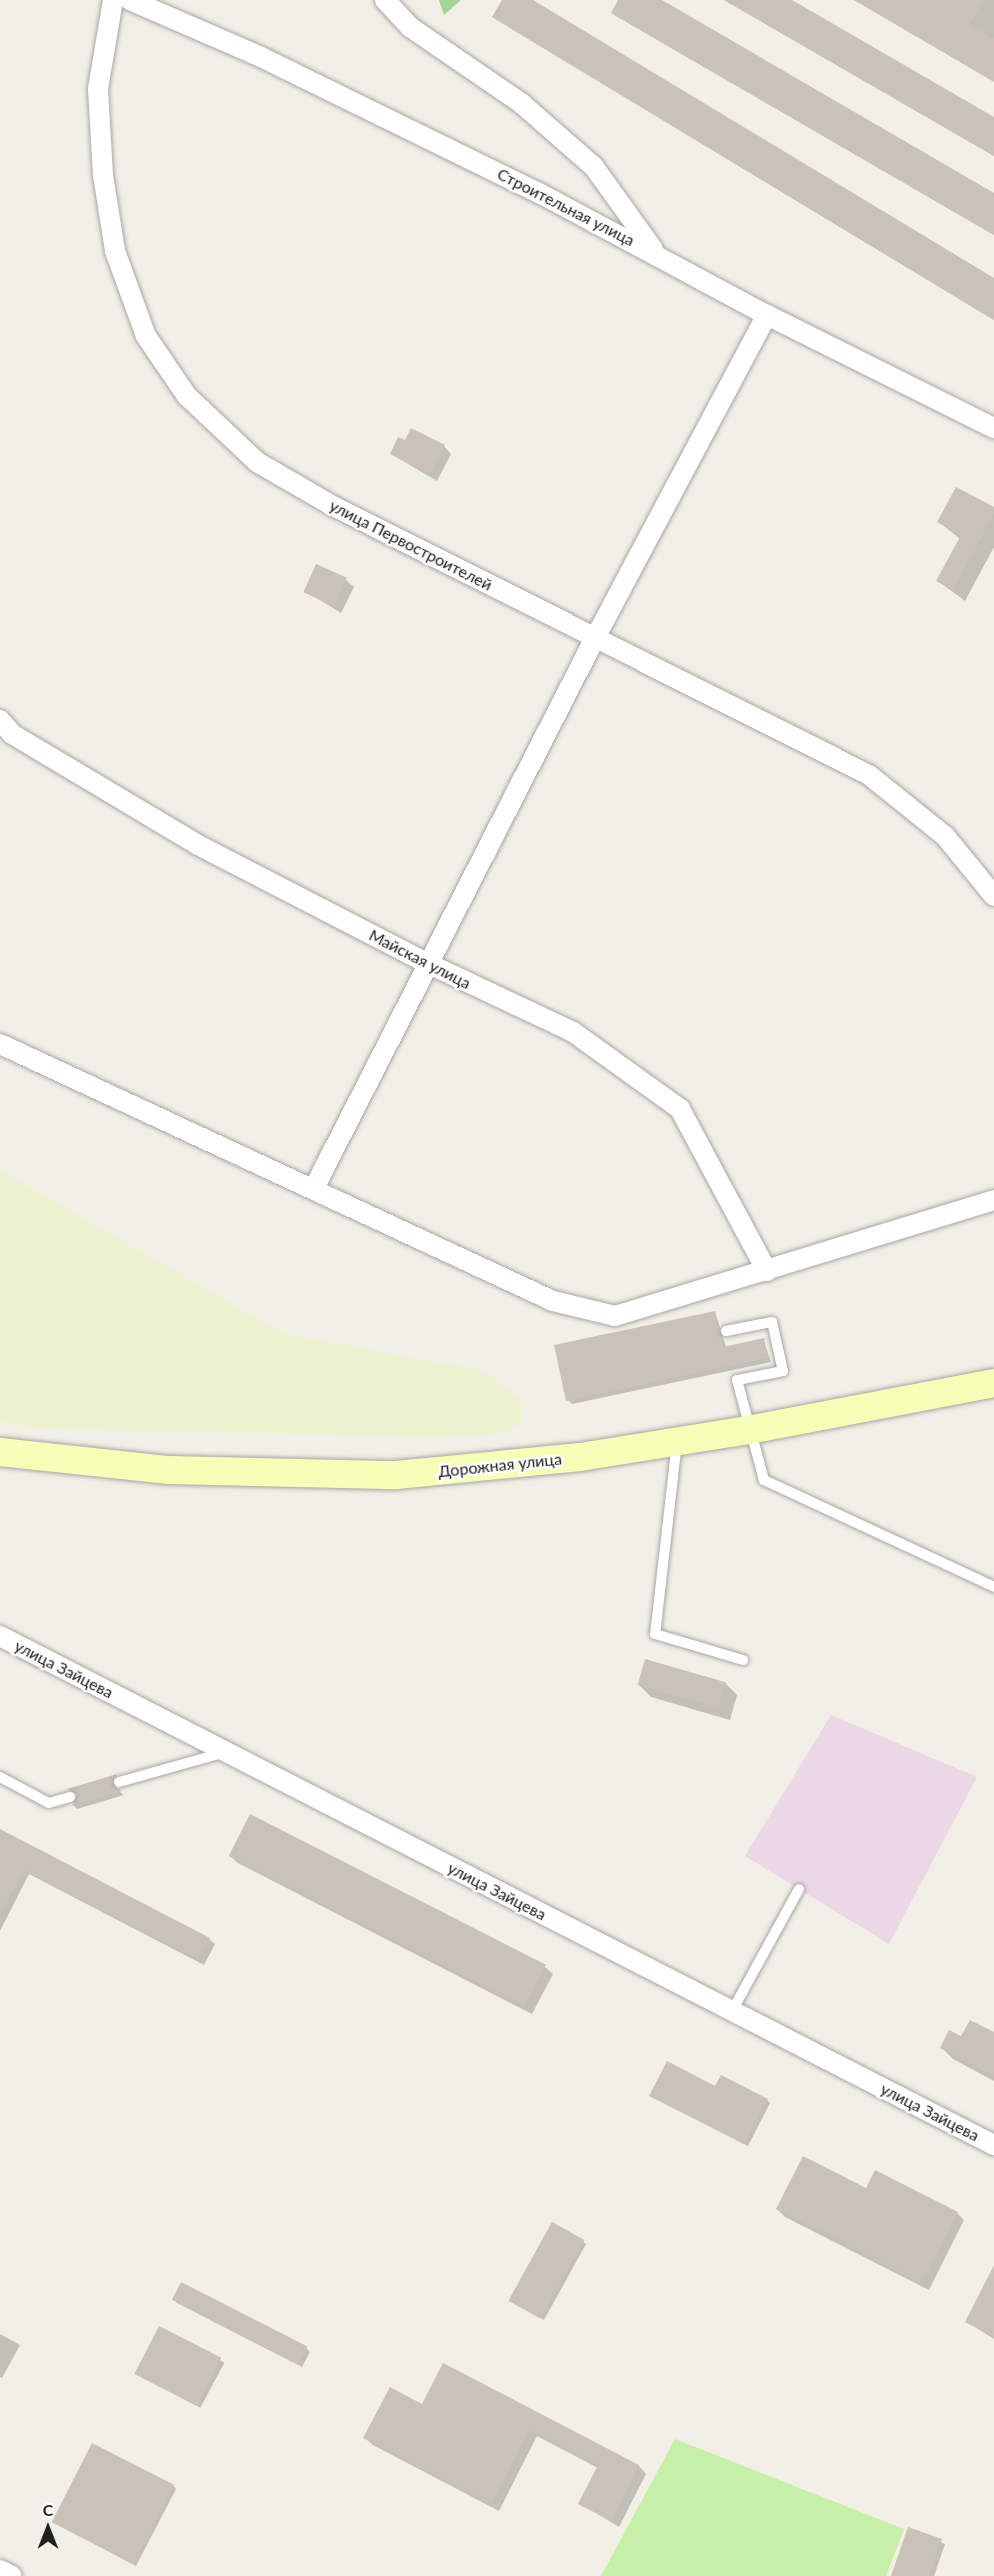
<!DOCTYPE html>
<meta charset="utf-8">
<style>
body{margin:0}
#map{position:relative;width:994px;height:2576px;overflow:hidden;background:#f2efe6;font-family:Lato,sans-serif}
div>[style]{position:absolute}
.industrial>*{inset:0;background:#ebd7e6}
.farmland>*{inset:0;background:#edf2d0}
.grass>*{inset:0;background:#c6f0a8}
.forest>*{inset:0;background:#a4d597}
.shadow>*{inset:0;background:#0003;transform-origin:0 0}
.building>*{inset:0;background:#cac1b8;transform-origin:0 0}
.roads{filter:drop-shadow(0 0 2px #a7a7a7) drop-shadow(0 0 2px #a7a7a7)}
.lane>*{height:10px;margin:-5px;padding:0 5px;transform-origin:5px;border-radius:5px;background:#fff}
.street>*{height:20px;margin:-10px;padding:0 10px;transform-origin:10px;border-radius:10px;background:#fff}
.secondary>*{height:28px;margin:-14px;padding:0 14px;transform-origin:14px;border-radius:14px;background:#f6ffb6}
span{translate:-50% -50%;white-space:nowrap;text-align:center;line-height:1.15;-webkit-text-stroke:4.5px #fff;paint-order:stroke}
.street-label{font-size:16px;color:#202020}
.north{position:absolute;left:18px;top:2498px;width:60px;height:60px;-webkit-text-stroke:4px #fff;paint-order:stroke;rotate:0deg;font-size:16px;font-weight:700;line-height:24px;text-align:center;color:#202020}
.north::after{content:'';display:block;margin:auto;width:21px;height:27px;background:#202020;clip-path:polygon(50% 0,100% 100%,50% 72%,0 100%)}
</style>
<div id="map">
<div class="industrial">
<i style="clip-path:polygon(831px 1715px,977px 1777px,889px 1944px,745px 1856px)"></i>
</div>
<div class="farmland">
<i style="clip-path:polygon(0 1170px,284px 1334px,480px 1370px,519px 1397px,523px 1422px,505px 1433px,460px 1437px,46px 1429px,0 1421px)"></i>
</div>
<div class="grass">
<i style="clip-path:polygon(675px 2439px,904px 2529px,886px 2576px,601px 2576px)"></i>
</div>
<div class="forest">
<i style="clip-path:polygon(439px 0,461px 0,444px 15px)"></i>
</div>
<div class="shadow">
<i style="clip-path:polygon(504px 0,530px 0,994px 279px,994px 320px,497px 20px,494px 17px)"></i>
<i style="clip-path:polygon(620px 0,659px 0,994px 195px,994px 235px,616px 16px,612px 13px)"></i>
<i style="clip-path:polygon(724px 0,789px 0,994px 119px,994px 156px)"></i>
<i style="clip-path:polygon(854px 0,994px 0,994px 82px)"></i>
<i style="clip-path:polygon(406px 442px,444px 446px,451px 454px,437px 481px,391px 454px)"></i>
<i style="clip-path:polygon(994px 509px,994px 547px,965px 601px,938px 581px,960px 539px,939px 522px)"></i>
<i style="clip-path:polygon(346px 580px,354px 587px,341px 613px,305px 591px)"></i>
<i style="clip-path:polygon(715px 1312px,726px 1347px,763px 1339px,771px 1362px,572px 1404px,568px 1400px)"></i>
<i style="clip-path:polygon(725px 1683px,737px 1695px,730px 1720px,651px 1697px,639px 1685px)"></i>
<i style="clip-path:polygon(116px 1776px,119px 1779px,115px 1788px,124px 1795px,77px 1809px,74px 1806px,78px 1795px,70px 1790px)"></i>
<i style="clip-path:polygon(0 1836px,209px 1939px,215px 1944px,204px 1965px,29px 1874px,0 1931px)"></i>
<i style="clip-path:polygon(230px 1856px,545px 1967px,553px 1974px,532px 2014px,238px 1863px)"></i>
<i style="clip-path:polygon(994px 2034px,994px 2081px,953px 2059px,942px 2048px,962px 2038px)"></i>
<i style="clip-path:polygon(651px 2096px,767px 2100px,770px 2103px,748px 2146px)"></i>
<i style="clip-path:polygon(867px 2190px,957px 2213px,964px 2220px,929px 2290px,785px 2217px,777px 2209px)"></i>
<i style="clip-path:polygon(583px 2241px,586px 2244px,544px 2320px,510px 2300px)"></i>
<i style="clip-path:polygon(994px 2269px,994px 2339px,967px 2322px)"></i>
<i style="clip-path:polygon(181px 2284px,307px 2349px,310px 2352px,302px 2367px,177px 2303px,174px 2299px)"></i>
<i style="left:159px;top:2328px;width:74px;height:51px;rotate:28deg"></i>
<i style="clip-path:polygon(0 2334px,20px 2345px,2px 2378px,0 2377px)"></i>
<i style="clip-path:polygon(444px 2365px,639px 2466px,646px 2474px,619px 2527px,580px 2503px,598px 2468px,537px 2436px,499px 2511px,373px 2445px,365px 2438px,423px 2406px)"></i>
<i style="clip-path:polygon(173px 2485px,176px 2489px,136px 2566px,53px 2522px)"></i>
<i style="clip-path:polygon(909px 2529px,945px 2544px,934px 2576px,893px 2576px)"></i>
</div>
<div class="building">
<i style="clip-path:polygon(502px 0,533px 0,994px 278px,994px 320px,492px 17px)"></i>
<i style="clip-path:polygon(618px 0,662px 0,994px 193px,994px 235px,611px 13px)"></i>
<i style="clip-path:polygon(724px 0,792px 0,994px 117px,994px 156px)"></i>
<i style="clip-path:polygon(854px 0,984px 0,969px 25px,994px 39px,994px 81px)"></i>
<i style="clip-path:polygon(411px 428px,445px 445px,430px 474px,390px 454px,398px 437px,405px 440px)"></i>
<i style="clip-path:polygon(956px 487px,994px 507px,994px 514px,953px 590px,936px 581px,961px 535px,937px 522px)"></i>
<i style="left:316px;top:564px;width:34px;height:31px;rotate:24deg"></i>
<i style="clip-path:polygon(715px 1311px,723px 1347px,764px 1338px,768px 1358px,566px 1401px,554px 1345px)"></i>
<i style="left:645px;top:1659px;width:84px;height:27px;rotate:16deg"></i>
<i style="clip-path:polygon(117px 1774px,112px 1785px,122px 1791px,72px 1806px,77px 1794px,67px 1789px)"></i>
<i style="left:250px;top:1814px;width:332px;height:47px;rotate:27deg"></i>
<i style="clip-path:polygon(0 1829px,210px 1938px,198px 1960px,24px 1870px,0 1915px)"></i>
<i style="clip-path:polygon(970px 2020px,994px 2032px,994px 2076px,940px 2048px,949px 2030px,961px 2036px)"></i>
<i style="clip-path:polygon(667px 2061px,715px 2086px,721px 2075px,768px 2099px,744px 2144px,649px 2096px)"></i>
<i style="clip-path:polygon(803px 2156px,866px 2188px,875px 2170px,958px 2212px,921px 2283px,776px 2209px)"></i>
<i style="left:552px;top:2222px;width:37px;height:90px;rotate:29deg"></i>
<i style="clip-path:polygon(994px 2265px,994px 2337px,965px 2322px)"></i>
<i style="left:181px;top:2282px;width:142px;height:20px;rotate:27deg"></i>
<i style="left:159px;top:2326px;width:70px;height:54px;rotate:27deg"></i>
<i style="clip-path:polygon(443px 2363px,639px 2465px,611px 2521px,578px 2504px,598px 2465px,529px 2430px,491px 2504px,363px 2438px,390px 2387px,422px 2404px)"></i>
<i style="left:92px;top:2443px;width:92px;height:89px;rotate:27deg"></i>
<i style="clip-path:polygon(908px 2527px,942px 2539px,929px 2576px,891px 2576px)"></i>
</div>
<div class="roads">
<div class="lane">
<i style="left:726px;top:1331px;width:47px;rotate:-11.1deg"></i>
<i style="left:772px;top:1322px;width:50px;rotate:77.3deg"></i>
<i style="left:783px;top:1371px;width:47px;rotate:168.9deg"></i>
<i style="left:737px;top:1380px;width:104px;rotate:74.9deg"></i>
<i style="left:764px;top:1480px;width:254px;rotate:24.9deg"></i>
<i style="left:677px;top:1442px;width:193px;rotate:96.5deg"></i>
<i style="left:655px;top:1634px;width:92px;rotate:16.5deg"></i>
<i style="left:0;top:1777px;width:55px;rotate:28deg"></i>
<i style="left:49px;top:1803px;width:22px;rotate:-16deg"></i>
<i style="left:119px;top:1782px;width:111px;rotate:-15.7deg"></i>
<i style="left:732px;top:2011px;width:139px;rotate:-61.2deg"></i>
</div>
<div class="street">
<i style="left:113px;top:0;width:90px;rotate:99.6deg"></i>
<i style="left:98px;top:89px;width:86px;rotate:86.7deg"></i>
<i style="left:103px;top:175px;width:77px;rotate:81deg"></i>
<i style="left:115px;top:251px;width:90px;rotate:70deg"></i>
<i style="left:146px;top:336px;width:73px;rotate:55.7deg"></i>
<i style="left:187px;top:396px;width:96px;rotate:43.3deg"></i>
<i style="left:257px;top:462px;width:88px;rotate:30.1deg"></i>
<i style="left:333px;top:506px;width:600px;rotate:26.65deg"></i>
<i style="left:869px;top:775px;width:97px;rotate:38.8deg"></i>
<i style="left:945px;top:836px;width:77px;rotate:50.8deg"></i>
<i style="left:130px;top:0;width:143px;rotate:23.5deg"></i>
<i style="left:261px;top:57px;width:312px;rotate:26.1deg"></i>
<i style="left:541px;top:194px;width:256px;rotate:28.2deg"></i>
<i style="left:767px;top:315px;width:254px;rotate:26.5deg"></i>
<i style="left:385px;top:0;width:37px;rotate:47deg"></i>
<i style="left:410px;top:27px;width:135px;rotate:34.4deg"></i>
<i style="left:521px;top:103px;width:97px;rotate:41.2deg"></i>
<i style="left:594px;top:167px;width:101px;rotate:54.3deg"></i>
<i style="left:0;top:720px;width:18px;rotate:49deg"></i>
<i style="left:12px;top:734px;width:217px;rotate:30.8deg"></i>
<i style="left:198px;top:845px;width:258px;rotate:27.3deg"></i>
<i style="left:427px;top:963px;width:161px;rotate:25.3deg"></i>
<i style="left:573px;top:1032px;width:132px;rotate:35.7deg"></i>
<i style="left:680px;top:1109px;width:184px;rotate:61.8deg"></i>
<i style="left:0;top:1044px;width:610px;rotate:24.93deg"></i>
<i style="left:553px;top:1301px;width:64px;rotate:13.6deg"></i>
<i style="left:615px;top:1316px;width:396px;rotate:-17deg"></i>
<i style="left:314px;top:1188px;width:618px;rotate:-62.94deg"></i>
<i style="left:595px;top:638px;width:366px;rotate:-62deg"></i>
<i style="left:0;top:1636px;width:1117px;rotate:27.12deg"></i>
<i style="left:0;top:2570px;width:13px;rotate:27deg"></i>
</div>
<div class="secondary">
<i style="left:0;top:1452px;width:170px;rotate:6.1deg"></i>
<i style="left:169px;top:1470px;width:227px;rotate:1.3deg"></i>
<i style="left:396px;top:1475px;width:185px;rotate:-5.6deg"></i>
<i style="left:580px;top:1457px;width:170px;rotate:-9.1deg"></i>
<i style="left:748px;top:1430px;width:250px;rotate:-10.8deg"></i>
</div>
</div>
<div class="street-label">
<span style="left:566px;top:207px;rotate:27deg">Строительная улица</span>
<span style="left:411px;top:545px;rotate:27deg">улица Первостроителей</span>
<span style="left:420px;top:959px;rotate:27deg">Майская улица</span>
<span style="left:500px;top:1465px;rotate:-6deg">Дорожная улица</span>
<span style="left:64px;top:1669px;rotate:27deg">улица Зайцева</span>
<span style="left:497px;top:1891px;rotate:27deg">улица Зайцева</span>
<span style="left:930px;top:2112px;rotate:27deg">улица Зайцева</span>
</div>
<div class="north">С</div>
</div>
